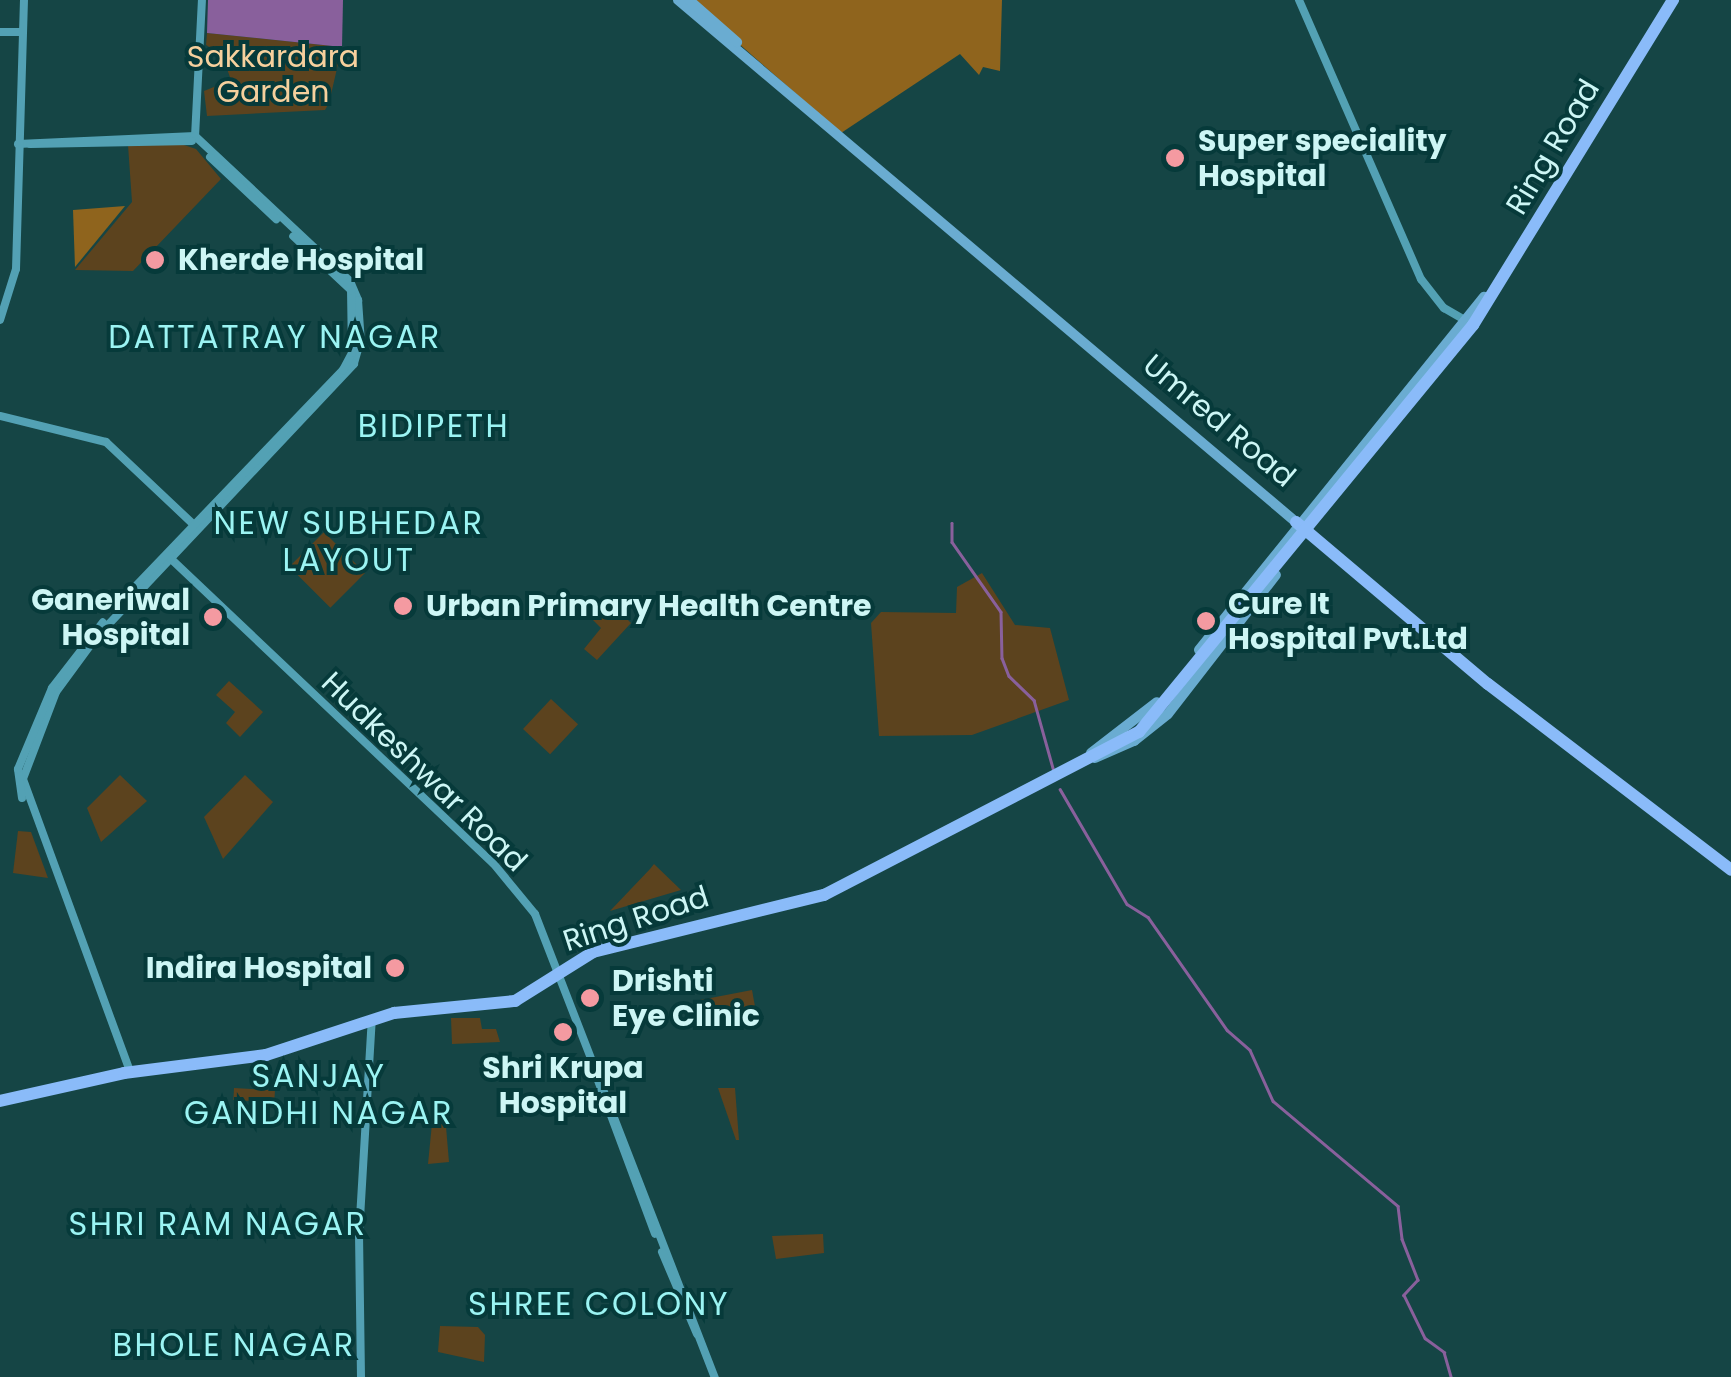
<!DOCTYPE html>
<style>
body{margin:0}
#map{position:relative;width:1731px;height:1377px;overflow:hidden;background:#154545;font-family:Poppins,sans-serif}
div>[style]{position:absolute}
.green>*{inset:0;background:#5c431e;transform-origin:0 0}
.forest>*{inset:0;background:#8f641d}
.water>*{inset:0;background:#89609c}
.stream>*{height:2.5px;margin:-1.25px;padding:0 1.25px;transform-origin:1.25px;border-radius:1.25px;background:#89609c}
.secondary>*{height:8px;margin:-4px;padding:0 4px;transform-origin:4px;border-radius:4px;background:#53a1b4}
.primary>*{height:10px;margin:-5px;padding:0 5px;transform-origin:5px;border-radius:5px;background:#6aacd1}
.highway>*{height:12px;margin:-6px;padding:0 6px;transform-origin:6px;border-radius:6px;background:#8abbf9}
.dots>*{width:28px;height:28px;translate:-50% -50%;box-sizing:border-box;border:5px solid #063a3a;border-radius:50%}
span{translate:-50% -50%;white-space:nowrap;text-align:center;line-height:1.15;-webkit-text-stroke:8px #063a3a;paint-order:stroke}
.park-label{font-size:30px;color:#f6d09d}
.poi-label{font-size:30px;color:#cdf6f5;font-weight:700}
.left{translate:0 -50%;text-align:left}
.right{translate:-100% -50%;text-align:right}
.street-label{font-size:30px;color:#cdf6f5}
.neighbourhood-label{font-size:32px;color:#9bf4f3;letter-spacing:2.5px}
</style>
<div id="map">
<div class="green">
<i style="clip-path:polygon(207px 33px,342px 47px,329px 103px,325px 110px,207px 116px,204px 91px,231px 80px,222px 55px,206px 45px)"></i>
<i style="clip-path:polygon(175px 142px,196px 149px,221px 179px,133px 271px,75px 270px,132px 202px,128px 145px)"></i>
<i style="left:324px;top:532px;width:58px;height:49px;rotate:45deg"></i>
<i style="clip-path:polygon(982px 573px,1015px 625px,1050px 628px,1069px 700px,972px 735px,879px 736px,871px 623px,881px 612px,956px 613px,957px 587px)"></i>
<i style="clip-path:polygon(610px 602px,631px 623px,597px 660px,584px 649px,601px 628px,589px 616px)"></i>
<i style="clip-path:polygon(229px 681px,263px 712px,240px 737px,226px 723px,235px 712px,216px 695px)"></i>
<i style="left:551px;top:699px;width:37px;height:41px;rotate:43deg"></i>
<i style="clip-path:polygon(120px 775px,147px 801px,101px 842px,87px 808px)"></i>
<i style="clip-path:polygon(245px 775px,273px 802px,223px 859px,204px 817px)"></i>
<i style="clip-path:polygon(18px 831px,31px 832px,48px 878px,13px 873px)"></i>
<i style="clip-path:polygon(654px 864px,681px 890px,610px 911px,650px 869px)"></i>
<i style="clip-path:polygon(752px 990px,758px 1023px,709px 1024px,700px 1000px)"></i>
<i style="clip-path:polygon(451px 1018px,480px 1018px,482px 1029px,496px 1029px,500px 1042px,452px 1044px)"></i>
<i style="left:234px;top:1088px;width:41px;height:12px;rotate:3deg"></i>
<i style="clip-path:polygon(718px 1088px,735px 1088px,739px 1140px,736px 1140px)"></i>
<i style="clip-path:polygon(433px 1113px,445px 1115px,449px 1162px,428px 1164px)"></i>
<i style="clip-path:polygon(823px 1234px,824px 1253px,776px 1259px,772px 1236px)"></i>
<i style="clip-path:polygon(440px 1326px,478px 1327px,485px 1335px,484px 1362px,438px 1352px)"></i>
</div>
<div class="forest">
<i style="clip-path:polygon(689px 0,1002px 0,1000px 71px,983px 67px,979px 75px,960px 54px,841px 133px)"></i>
<i style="clip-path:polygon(125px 206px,75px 267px,73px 210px)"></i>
</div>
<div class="water">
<i style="clip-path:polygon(208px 0,343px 0,342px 47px,207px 33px)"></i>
</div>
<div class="stream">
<i style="left:952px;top:523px;width:19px;rotate:90deg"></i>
<i style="left:952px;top:542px;width:85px;rotate:55deg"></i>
<i style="left:1001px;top:612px;width:46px;rotate:88.8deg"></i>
<i style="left:1002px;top:658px;width:19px;rotate:69deg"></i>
<i style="left:1009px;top:676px;width:35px;rotate:44deg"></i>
<i style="left:1034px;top:700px;width:71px;rotate:74.4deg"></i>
<i style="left:1060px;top:789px;width:133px;rotate:59.8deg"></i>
<i style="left:1127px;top:904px;width:25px;rotate:32deg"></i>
<i style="left:1148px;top:917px;width:138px;rotate:55deg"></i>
<i style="left:1227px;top:1030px;width:30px;rotate:41deg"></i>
<i style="left:1250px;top:1050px;width:56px;rotate:65.7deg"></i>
<i style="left:1273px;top:1101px;width:163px;rotate:40deg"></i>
<i style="left:1398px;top:1206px;width:33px;rotate:83deg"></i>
<i style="left:1402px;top:1239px;width:44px;rotate:68.7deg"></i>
<i style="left:1418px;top:1280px;width:21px;rotate:133deg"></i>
<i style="left:1404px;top:1295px;width:48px;rotate:64deg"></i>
<i style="left:1425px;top:1338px;width:24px;rotate:36deg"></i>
<i style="left:1444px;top:1352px;width:26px;rotate:74deg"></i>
</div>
<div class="secondary">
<i style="left:1299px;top:0;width:305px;rotate:66.4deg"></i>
<i style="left:1421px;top:279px;width:37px;rotate:52deg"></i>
<i style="left:1444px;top:308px;width:24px;rotate:30deg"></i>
<i style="left:0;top:32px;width:22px"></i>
<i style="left:195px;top:137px;width:137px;rotate:-87.1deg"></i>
<i style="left:18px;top:144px;width:177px;rotate:-2.6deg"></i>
<i style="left:195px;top:136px;width:212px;rotate:43.1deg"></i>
<i style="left:350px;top:281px;width:21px;rotate:67deg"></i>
<i style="left:358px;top:300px;width:39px;rotate:86deg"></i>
<i style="left:361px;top:339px;width:26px;rotate:106deg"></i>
<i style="left:354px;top:364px;width:378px;rotate:133.3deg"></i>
<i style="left:95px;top:639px;width:66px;rotate:126.3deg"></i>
<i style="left:56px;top:692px;width:93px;rotate:110.8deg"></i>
<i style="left:23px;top:779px;width:312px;rotate:69.9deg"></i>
<i style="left:30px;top:144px;width:162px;rotate:-1.1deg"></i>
<i style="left:210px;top:157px;width:91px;rotate:43.2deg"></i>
<i style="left:0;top:320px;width:53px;rotate:-72.6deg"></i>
<i style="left:16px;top:269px;width:269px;rotate:-88.3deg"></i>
<i style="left:0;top:416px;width:109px;rotate:13.8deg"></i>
<i style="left:106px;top:442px;width:121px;rotate:43.3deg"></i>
<i style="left:169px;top:557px;width:446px;rotate:43.4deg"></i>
<i style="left:493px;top:863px;width:66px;rotate:50.5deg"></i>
<i style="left:535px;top:914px;width:497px;rotate:68.8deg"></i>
<i style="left:129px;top:593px;width:309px;rotate:-46.2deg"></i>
<i style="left:343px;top:370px;width:19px;rotate:-62deg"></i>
<i style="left:352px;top:353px;width:63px;rotate:-90.9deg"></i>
<i style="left:351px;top:290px;width:79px;rotate:-137deg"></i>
<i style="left:22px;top:798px;width:29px;rotate:-98deg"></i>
<i style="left:18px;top:769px;width:88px;rotate:-67.2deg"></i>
<i style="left:52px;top:688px;width:83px;rotate:-52.3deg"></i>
<i style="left:593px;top:1067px;width:178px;rotate:69.6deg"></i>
<i style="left:662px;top:1252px;width:89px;rotate:66.9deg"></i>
<i style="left:361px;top:1377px;width:142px;rotate:-90.8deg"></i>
<i style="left:359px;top:1235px;width:216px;rotate:-86.6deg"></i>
</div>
<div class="primary">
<i style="left:678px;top:0;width:809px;rotate:40.19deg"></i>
<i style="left:689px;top:0;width:64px;rotate:41.2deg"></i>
<i style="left:1199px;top:650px;width:454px;rotate:-51.1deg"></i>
<i style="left:1091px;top:753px;width:83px;rotate:-37.7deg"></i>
<i style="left:1095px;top:758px;width:43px;rotate:-23.6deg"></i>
<i style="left:1134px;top:741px;width:43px;rotate:-38.5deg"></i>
<i style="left:1168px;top:714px;width:176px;rotate:-52.2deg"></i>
</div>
<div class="highway">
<i style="left:1296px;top:522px;width:251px;rotate:40.2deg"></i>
<i style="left:1488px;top:684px;width:306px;rotate:37.4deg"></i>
<i style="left:0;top:1101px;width:127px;rotate:-12.7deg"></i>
<i style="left:124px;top:1073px;width:143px;rotate:-7.2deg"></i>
<i style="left:266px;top:1055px;width:135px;rotate:-18.2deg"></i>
<i style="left:394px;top:1013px;width:122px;rotate:-5.7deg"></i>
<i style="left:515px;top:1001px;width:92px;rotate:-32.1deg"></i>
<i style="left:593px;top:952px;width:238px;rotate:-13.9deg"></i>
<i style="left:824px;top:895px;width:355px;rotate:-27.4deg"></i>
<i style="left:1139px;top:732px;width:527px;rotate:-50.63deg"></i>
<i style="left:1473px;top:325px;width:382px;rotate:-58.4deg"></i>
</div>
<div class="dots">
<i style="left:1175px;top:158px;background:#f49aa1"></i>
<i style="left:155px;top:260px;background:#f49aa1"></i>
<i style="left:403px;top:606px;background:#f49aa1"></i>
<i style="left:213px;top:617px;background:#f49aa1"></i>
<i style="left:1206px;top:621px;background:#f49aa1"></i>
<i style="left:395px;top:968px;background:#f49aa1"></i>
<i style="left:590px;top:998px;background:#f49aa1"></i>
<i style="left:563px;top:1032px;background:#f49aa1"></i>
</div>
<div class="park-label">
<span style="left:273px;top:74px">Sakkardara<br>Garden</span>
</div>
<div class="poi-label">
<span class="left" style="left:1198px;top:158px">Super speciality<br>Hospital</span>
<span class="left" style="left:178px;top:260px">Kherde Hospital</span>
<span class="right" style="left:190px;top:617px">Ganeriwal<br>Hospital</span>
<span class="left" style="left:1228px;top:621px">Cure It<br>Hospital Pvt.Ltd</span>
<span class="left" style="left:426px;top:606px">Urban Primary Health Centre</span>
<span class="right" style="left:372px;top:968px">Indira Hospital</span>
<span class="left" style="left:612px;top:998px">Drishti<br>Eye Clinic</span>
<span style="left:563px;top:1085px">Shri Krupa<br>Hospital</span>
</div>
<div class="street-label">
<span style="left:1553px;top:147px;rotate:-59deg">Ring Road</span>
<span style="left:1219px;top:421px;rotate:40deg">Umred Road</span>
<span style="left:424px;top:772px;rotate:44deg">Hudkeshwar Road</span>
<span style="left:636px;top:919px;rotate:-18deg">Ring Road</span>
</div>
<div class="neighbourhood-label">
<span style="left:275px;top:337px">DATTATRAY NAGAR</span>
<span style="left:434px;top:426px">BIDIPETH</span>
<span style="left:349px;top:542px">NEW SUBHEDAR<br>LAYOUT</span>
<span style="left:319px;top:1095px">SANJAY<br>GANDHI NAGAR</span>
<span style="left:218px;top:1224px">SHRI RAM NAGAR</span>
<span style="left:599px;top:1304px">SHREE COLONY</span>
<span style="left:234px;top:1345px">BHOLE NAGAR</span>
</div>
</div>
